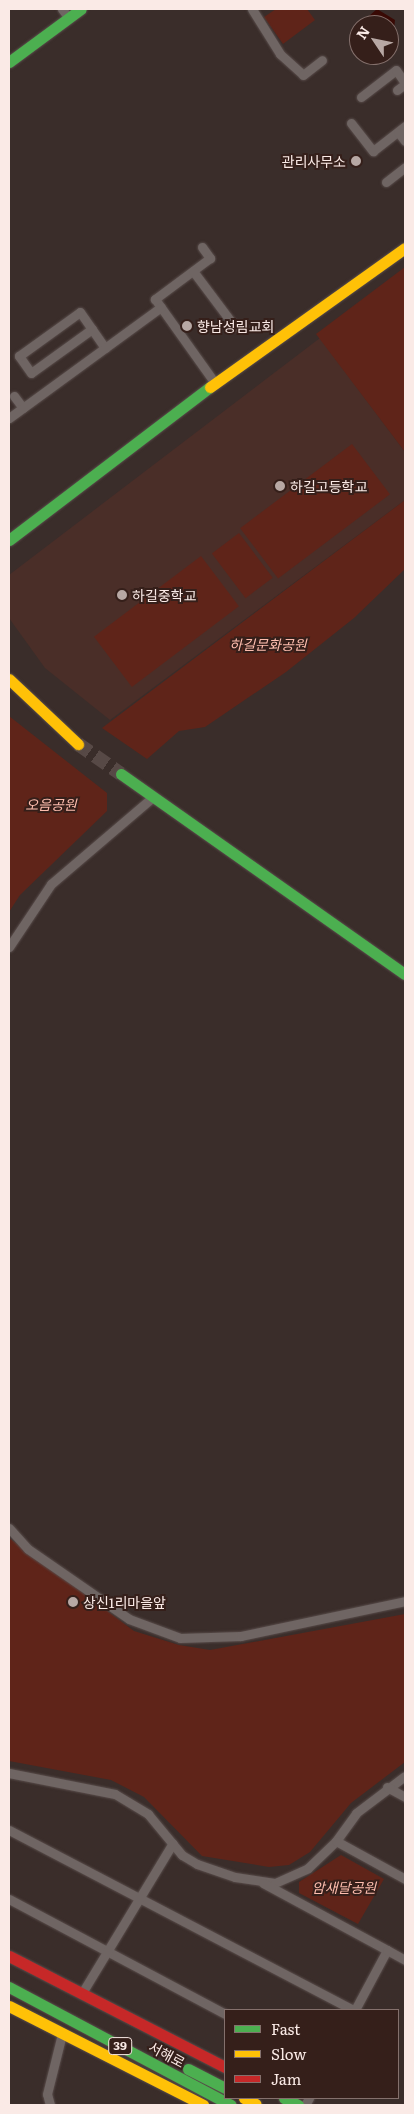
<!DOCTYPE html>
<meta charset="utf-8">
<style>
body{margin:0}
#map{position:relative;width:414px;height:2114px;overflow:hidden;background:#3a2d2a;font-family:Literata,"Noto Sans KR",serif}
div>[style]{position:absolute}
.built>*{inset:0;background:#4a2e28}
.green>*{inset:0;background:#5f2419;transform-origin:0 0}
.water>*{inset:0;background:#390a05}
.secondary-tunnel>*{height:14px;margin-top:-7px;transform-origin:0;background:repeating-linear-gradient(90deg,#574946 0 14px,transparent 0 21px)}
.roads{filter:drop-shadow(0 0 1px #584c4a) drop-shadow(0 0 1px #584c4a)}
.street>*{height:9px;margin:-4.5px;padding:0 4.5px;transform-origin:4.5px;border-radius:4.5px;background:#6f6563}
.fast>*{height:11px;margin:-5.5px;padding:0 5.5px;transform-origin:5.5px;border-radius:5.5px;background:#4caf50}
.slow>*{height:11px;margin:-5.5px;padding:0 5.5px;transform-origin:5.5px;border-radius:5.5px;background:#ffc107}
.jam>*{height:11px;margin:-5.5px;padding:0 5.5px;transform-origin:5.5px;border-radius:5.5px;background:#c62828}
.dots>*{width:14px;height:14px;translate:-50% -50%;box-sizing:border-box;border:2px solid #351f1a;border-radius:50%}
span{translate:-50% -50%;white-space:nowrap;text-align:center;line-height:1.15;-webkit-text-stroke:4px #351f1a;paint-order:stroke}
.shield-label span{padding:1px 4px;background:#351f1a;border:1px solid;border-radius:4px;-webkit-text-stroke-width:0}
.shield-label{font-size:12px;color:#faeae6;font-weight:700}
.poi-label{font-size:14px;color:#faeae6}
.right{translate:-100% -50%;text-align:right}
.left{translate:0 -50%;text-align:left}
.park-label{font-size:14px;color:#febdae;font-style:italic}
.street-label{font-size:14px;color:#faeae6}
.frame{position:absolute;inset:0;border:10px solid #faeae6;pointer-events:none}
.legend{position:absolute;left:224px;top:2009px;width:175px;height:90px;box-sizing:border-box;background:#351f1a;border:1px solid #84706c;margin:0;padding:6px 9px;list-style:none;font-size:15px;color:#faeae6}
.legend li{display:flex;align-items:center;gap:10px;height:25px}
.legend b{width:25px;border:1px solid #84706c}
.north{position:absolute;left:349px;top:15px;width:50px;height:50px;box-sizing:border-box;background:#351f1a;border:1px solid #84706c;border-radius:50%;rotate:304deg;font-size:14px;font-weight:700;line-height:20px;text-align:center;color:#faeae6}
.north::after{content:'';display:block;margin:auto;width:18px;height:22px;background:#b7a8a4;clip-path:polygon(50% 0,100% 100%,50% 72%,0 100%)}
</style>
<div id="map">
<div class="built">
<i style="clip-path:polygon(320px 338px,405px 452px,405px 500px,110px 720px,45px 668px,9px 618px,9px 575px)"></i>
</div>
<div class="green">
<i style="clip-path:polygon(276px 9px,307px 9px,315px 20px,283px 44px,264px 17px)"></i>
<i style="clip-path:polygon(405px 267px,405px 452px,316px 334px)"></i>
<i style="left:352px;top:444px;width:63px;height:140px;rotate:53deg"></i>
<i style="clip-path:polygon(405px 500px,405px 569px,354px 618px,286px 672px,205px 727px,179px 731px,147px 759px,102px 728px)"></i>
<i style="left:239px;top:533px;width:56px;height:34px;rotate:53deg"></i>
<i style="left:201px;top:556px;width:63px;height:134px;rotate:53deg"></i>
<i style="clip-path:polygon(9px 716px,107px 793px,107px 811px,20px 895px,9px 912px)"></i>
<i style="clip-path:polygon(9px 1538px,134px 1631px,179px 1645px,210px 1650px,405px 1614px,405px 1762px,351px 1803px,310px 1852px,289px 1865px,269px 1867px,202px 1856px,144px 1797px,111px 1780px,9px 1761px)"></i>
<i style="clip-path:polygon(341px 1855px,384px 1879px,358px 1924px,299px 1893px,299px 1882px)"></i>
</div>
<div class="water">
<i style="clip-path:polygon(377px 9px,395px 20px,392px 49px,389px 25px,378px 19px,373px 22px,369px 16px)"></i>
</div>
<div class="secondary-tunnel">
<i style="left:78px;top:744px;width:52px;rotate:34.9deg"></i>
</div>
<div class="roads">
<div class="street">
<i style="left:62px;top:9px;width:11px;rotate:52deg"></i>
<i style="left:252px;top:9px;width:53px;rotate:58.1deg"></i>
<i style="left:280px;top:54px;width:31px;rotate:42deg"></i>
<i style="left:303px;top:75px;width:24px;rotate:-38deg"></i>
<i style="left:397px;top:90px;width:10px;rotate:-37deg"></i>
<i style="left:361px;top:97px;width:44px;rotate:-37.6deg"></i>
<i style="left:396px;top:70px;width:16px;rotate:55deg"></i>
<i style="left:351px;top:123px;width:36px;rotate:52deg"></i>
<i style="left:373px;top:151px;width:41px;rotate:-38deg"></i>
<i style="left:398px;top:132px;width:11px;rotate:52deg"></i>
<i style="left:386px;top:182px;width:24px;rotate:-38deg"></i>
<i style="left:202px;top:247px;width:14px;rotate:54deg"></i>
<i style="left:210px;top:258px;width:69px;rotate:143.3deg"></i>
<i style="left:155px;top:299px;width:103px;rotate:54.5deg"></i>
<i style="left:193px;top:271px;width:70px;rotate:53.1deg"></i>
<i style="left:92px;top:329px;width:75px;rotate:144.2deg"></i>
<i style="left:31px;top:373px;width:21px;rotate:-125deg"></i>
<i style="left:19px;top:356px;width:75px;rotate:-35.8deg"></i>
<i style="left:80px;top:312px;width:44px;rotate:55.2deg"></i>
<i style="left:14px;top:396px;width:15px;rotate:53deg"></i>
<i style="left:9px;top:418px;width:188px;rotate:-36.1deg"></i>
<i style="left:9px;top:947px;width:76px;rotate:-56.3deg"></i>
<i style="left:51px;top:884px;width:134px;rotate:-40.5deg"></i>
<i style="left:9px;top:1528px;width:28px;rotate:48deg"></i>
<i style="left:28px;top:1549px;width:123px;rotate:34.7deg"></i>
<i style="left:129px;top:1619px;width:54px;rotate:20.4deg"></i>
<i style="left:180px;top:1638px;width:61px;rotate:-1.9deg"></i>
<i style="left:241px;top:1636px;width:168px;rotate:-12deg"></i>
<i style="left:9px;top:1773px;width:108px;rotate:11.2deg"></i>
<i style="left:115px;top:1794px;width:39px;rotate:31deg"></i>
<i style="left:148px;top:1814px;width:53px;rotate:50.3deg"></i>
<i style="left:182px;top:1855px;width:17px;rotate:31deg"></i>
<i style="left:197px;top:1864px;width:40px;rotate:18.9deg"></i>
<i style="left:235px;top:1877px;width:40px;rotate:8.5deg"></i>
<i style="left:275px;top:1883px;width:36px;rotate:-24deg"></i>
<i style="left:308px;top:1868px;width:39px;rotate:-44deg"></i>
<i style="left:336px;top:1841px;width:34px;rotate:-54deg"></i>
<i style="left:356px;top:1813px;width:61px;rotate:-37.1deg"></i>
<i style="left:387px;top:1787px;width:21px;rotate:29deg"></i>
<i style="left:9px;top:1830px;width:389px;rotate:27.6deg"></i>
<i style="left:336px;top:1841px;width:79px;rotate:28.8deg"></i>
<i style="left:263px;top:1883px;width:141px;rotate:28.4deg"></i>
<i style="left:387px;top:1950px;width:68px;rotate:118.1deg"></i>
<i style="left:9px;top:1899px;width:245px;rotate:28deg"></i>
<i style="left:387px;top:1950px;width:21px;rotate:29deg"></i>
<i style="left:82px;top:1993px;width:175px;rotate:-58.8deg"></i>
<i style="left:50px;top:2105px;width:11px;rotate:-105deg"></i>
<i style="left:47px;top:2094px;width:62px;rotate:-76deg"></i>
<i style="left:305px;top:2105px;width:8px;rotate:-60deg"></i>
</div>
<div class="fast">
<i style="left:9px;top:62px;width:89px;rotate:-36.4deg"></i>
<i style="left:9px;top:540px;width:253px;rotate:-37.3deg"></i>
<i style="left:121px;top:774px;width:347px;rotate:35.2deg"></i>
<i style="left:9px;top:1987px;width:251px;rotate:28deg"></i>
<i style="left:188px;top:2069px;width:42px;rotate:27.2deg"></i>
<i style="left:284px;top:2098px;width:16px;rotate:27deg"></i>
</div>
<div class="slow">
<i style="left:210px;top:387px;width:239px;rotate:-35.5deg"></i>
<i style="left:9px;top:679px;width:95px;rotate:43.3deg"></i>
<i style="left:9px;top:2006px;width:218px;rotate:27deg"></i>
<i style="left:244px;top:2098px;width:13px;rotate:27deg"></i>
</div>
<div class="jam">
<i style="left:9px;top:1956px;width:243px;rotate:27.2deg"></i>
</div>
</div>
<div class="dots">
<i style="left:356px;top:161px;background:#b7a8a4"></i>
<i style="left:187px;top:326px;background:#b7a8a4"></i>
<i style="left:280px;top:486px;background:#b7a8a4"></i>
<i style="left:122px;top:595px;background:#b7a8a4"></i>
<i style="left:73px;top:1602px;background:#b7a8a4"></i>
</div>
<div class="shield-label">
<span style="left:120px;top:2046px">39</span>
</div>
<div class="poi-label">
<span class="right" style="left:346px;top:161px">관리사무소</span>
<span class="left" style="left:197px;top:326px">향남성림교회</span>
<span class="left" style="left:290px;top:486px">하길고등학교</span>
<span class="left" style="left:132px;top:595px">하길중학교</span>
<span class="left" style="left:83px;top:1602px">상신1리마을앞</span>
</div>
<div class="park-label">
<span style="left:268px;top:644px">하길문화공원</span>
<span style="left:51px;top:804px">오음공원</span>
<span style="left:344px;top:1887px">암새달공원</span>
</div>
<div class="street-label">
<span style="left:167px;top:2054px;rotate:28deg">서해로</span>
</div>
<div class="frame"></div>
<ul class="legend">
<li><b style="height:6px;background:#4caf50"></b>Fast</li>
<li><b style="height:6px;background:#ffc107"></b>Slow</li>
<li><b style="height:6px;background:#c62828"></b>Jam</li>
</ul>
<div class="north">N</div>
</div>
